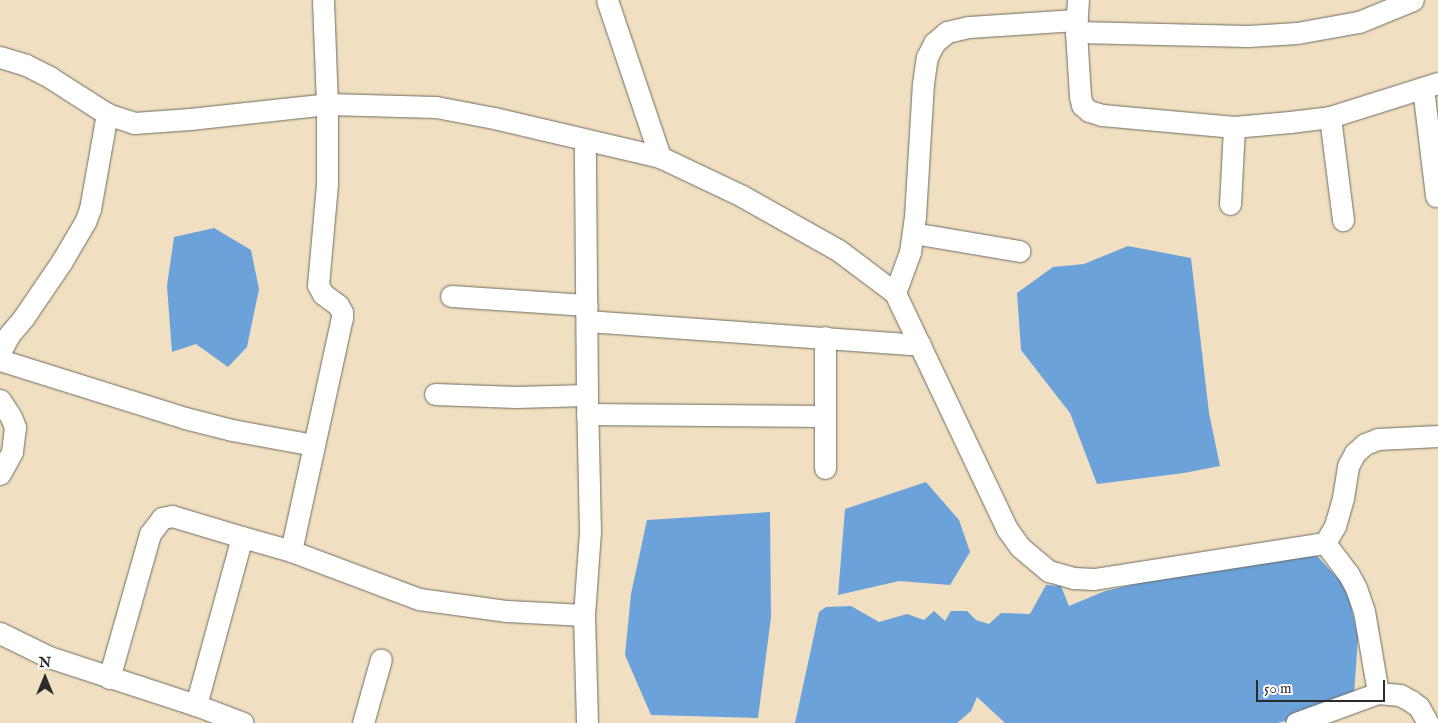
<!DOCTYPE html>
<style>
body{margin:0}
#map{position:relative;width:1438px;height:723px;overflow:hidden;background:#f0e0c1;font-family:"IM FELL English",serif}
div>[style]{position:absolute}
.water>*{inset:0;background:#6ba2d9}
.roads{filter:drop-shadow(0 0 1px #706a60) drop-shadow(0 0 1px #706a60)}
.minor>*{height:21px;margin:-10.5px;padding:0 10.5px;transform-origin:10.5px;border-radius:10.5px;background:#fff}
span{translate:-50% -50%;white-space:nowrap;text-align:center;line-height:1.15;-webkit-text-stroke:4px #fff;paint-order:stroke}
.north{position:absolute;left:20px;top:653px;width:50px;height:50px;-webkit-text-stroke:4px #fff;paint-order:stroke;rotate:0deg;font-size:14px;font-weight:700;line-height:20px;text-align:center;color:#2b2b2b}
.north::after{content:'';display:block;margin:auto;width:18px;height:22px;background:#2b2b2b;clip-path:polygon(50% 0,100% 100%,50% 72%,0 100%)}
.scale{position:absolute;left:1256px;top:680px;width:129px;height:22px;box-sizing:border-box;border:2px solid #2b2b2b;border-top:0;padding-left:6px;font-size:15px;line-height:18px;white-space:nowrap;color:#2b2b2b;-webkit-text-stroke:4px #fff;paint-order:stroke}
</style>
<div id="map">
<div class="water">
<i style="clip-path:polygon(214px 228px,251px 250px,259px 289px,247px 347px,228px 367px,196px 344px,172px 352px,167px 286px,174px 237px)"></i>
<i style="clip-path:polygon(1128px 246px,1191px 258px,1209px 413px,1220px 466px,1184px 473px,1097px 484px,1070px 413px,1021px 350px,1017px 293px,1053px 267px,1084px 264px)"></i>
<i style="clip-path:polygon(926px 482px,959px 520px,970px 552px,950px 585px,899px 581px,838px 595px,845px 509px)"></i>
<i style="clip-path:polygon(770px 512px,771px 617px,758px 718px,651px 715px,625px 655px,631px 594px,647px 520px)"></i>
<i style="clip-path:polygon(1317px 556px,1347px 588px,1358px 637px,1354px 695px,1320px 710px,1278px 723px,1005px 723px,977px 697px,971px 711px,957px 723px,795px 723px,819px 612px,826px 607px,851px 606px,879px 622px,907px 614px,924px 620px,934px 611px,945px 621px,951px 611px,967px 611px,976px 620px,989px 624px,1001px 613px,1030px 614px,1046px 585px,1061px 586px,1069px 606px,1105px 591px,1178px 574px,1271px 558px)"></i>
</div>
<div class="roads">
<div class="minor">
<i style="left:607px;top:0;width:166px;rotate:71.3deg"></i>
<i style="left:1078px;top:0;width:32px;rotate:94deg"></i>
<i style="left:1076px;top:32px;width:64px;rotate:86.4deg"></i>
<i style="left:1080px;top:96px;width:9px;rotate:77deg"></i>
<i style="left:1082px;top:105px;width:9px;rotate:41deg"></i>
<i style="left:1089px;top:111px;width:14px;rotate:17deg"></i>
<i style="left:1102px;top:115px;width:133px;rotate:5.2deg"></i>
<i style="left:1234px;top:127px;width:56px;rotate:-5.1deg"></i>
<i style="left:1290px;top:122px;width:40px;rotate:-7.1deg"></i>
<i style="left:1330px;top:117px;width:113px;rotate:-17.5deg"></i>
<i style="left:1076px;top:32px;width:172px;rotate:1.3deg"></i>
<i style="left:1248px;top:36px;width:49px;rotate:-3.5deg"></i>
<i style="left:1297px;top:33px;width:63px;rotate:-10.1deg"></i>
<i style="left:1359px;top:22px;width:58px;rotate:-22.2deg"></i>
<i style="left:0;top:57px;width:27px;rotate:17deg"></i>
<i style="left:26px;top:65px;width:28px;rotate:27deg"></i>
<i style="left:51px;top:78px;width:67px;rotate:32.7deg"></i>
<i style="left:107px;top:114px;width:28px;rotate:18deg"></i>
<i style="left:134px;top:123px;width:56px;rotate:-4.1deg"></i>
<i style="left:190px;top:119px;width:138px;rotate:-6.2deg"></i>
<i style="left:327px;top:104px;width:109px;rotate:1.6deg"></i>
<i style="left:436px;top:107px;width:59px;rotate:10.7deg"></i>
<i style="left:494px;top:118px;width:171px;rotate:13.2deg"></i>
<i style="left:660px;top:157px;width:91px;rotate:25.4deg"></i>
<i style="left:742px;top:196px;width:110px;rotate:29.4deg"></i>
<i style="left:838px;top:250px;width:71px;rotate:37deg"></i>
<i style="left:895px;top:293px;width:261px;rotate:64.6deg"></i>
<i style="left:1007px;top:529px;width:22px;rotate:54deg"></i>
<i style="left:1020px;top:547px;width:38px;rotate:40deg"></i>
<i style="left:1049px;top:571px;width:26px;rotate:16deg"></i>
<i style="left:1074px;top:578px;width:20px;rotate:3deg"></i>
<i style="left:1094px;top:579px;width:234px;rotate:-8.9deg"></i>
<i style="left:1325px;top:543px;width:38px;rotate:53deg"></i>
<i style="left:1348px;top:573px;width:17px;rotate:62deg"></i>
<i style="left:1356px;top:588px;width:24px;rotate:71deg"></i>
<i style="left:1364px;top:611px;width:83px;rotate:80.3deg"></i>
<i style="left:1378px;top:693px;width:87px;rotate:159.9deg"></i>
<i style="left:1423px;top:88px;width:109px;rotate:83.1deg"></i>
<i style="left:1330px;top:117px;width:104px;rotate:82.8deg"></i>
<i style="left:1230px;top:204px;width:77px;rotate:-87deg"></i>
<i style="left:913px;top:233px;width:108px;rotate:9.6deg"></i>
<i style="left:895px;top:293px;width:44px;rotate:-69.9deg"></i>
<i style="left:910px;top:252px;width:35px;rotate:-82deg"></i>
<i style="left:915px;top:217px;width:133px;rotate:-86.6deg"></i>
<i style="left:923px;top:84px;width:27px;rotate:-82deg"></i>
<i style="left:927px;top:57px;width:16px;rotate:-63deg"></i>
<i style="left:934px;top:43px;width:17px;rotate:-40deg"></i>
<i style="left:947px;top:32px;width:22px;rotate:-13deg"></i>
<i style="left:968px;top:27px;width:109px;rotate:-3.7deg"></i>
<i style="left:451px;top:296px;width:136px;rotate:3.8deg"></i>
<i style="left:587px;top:321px;width:334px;rotate:4.1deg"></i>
<i style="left:825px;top:337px;width:131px;rotate:90deg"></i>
<i style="left:0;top:352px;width:19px;rotate:-62deg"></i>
<i style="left:9px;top:335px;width:23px;rotate:-50deg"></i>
<i style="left:24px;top:317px;width:68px;rotate:-55.8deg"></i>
<i style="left:62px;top:261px;width:45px;rotate:-59.5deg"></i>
<i style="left:85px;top:222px;width:14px;rotate:-69deg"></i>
<i style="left:90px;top:209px;width:97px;rotate:-79.9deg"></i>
<i style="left:0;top:360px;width:194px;rotate:17.4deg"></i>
<i style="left:185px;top:418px;width:49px;rotate:14.3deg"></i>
<i style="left:232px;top:430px;width:83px;rotate:10.4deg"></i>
<i style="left:435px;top:394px;width:81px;rotate:2.1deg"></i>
<i style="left:516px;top:397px;width:71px;rotate:-1.6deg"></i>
<i style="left:0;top:400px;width:20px;rotate:57deg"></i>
<i style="left:11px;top:417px;width:11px;rotate:68deg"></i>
<i style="left:15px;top:427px;width:25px;rotate:97deg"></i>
<i style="left:12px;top:452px;width:25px;rotate:119deg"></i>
<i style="left:587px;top:414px;width:238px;rotate:0.5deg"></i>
<i style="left:1325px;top:543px;width:20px;rotate:-60deg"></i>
<i style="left:1335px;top:526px;width:29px;rotate:-74deg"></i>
<i style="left:1343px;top:498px;width:32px;rotate:-81deg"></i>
<i style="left:1348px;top:466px;width:15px;rotate:-62deg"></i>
<i style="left:1355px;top:453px;width:13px;rotate:-42deg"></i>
<i style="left:1365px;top:444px;width:14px;rotate:-21deg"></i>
<i style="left:1378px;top:439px;width:60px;rotate:-2.9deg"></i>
<i style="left:291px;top:551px;width:137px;rotate:20.6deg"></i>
<i style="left:419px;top:599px;width:89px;rotate:7.8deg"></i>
<i style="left:507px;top:611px;width:77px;rotate:3deg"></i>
<i style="left:584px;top:615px;width:84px;rotate:-85.9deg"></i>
<i style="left:590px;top:531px;width:136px;rotate:-91.3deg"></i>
<i style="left:587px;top:395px;width:254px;rotate:-90.5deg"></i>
<i style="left:584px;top:615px;width:108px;rotate:88.4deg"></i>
<i style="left:0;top:633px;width:55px;rotate:26.1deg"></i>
<i style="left:49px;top:657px;width:155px;rotate:18.1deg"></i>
<i style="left:196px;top:705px;width:50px;rotate:21deg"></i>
<i style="left:109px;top:678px;width:150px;rotate:-74.1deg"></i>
<i style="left:150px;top:534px;width:20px;rotate:-53deg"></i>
<i style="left:162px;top:518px;width:10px;rotate:-11deg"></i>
<i style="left:172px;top:516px;width:73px;rotate:16.7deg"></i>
<i style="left:1378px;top:693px;width:22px;rotate:5deg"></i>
<i style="left:1400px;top:695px;width:13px;rotate:29deg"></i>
<i style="left:1411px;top:701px;width:10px;rotate:37deg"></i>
<i style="left:1419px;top:707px;width:18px;rotate:61deg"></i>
<i style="left:196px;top:705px;width:174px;rotate:-74.7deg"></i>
<i style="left:242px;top:537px;width:51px;rotate:15.9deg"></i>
<i style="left:291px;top:551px;width:239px;rotate:-77.7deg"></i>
<i style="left:342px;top:318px;width:6px;rotate:-90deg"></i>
<i style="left:342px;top:312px;width:8px;rotate:-120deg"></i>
<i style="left:338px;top:305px;width:19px;rotate:-144deg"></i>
<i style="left:323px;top:294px;width:10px;rotate:-119deg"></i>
<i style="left:318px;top:285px;width:101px;rotate:-84.9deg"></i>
<i style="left:327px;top:184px;width:80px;rotate:-90deg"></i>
<i style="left:327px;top:104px;width:104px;rotate:-92.2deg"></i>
<i style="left:363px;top:723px;width:66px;rotate:-74.3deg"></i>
</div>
</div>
<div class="north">N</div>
<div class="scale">50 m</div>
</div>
